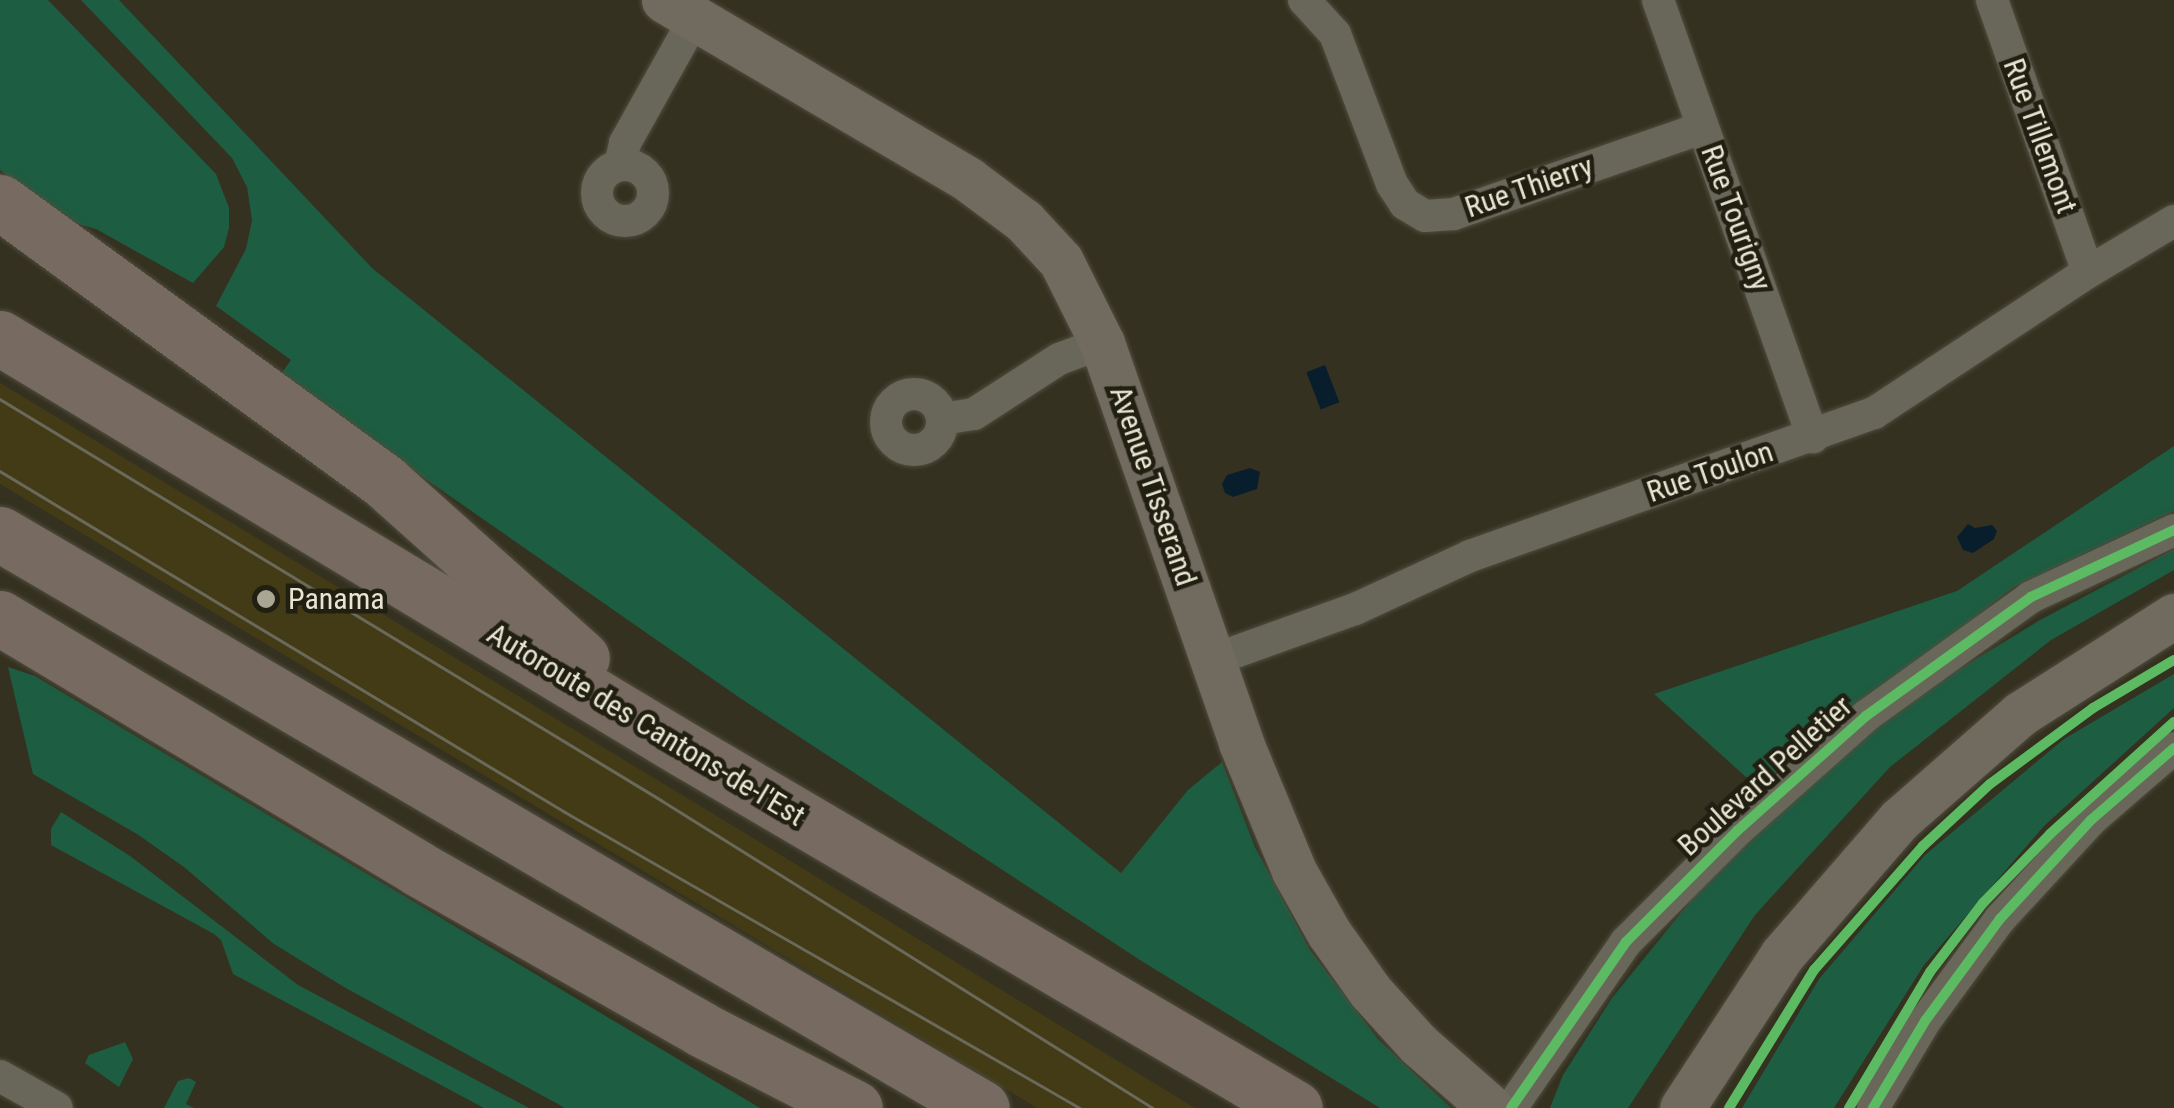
<!DOCTYPE html>
<style>
body{margin:0}
#map{position:relative;width:2174px;height:1108px;overflow:hidden;background:#353120;font-family:"Roboto Condensed",sans-serif}
div>[style]{position:absolute}
.built>*{inset:0;background:#423b16}
.green>*{inset:0;background:#1d5d42}
.water>*{inset:0;background:#091e2d;transform-origin:0 0}
.roads{filter:drop-shadow(0 0 2px #504d3f) drop-shadow(0 0 2px #504d3f)}
.street>*{height:32px;margin:-16px;padding:0 16px;transform-origin:16px;border-radius:16px;background:#69675a}
.street>.ring{margin:-16px;padding:0;box-sizing:content-box;background:none;border:32px solid #69675a;border-radius:50%}
.secondary>*{height:45px;margin:-22.5px;padding:0 22.5px;transform-origin:22.5px;border-radius:22.5px;background:#706a5f}
.highway>*{height:55px;margin:-27.5px;padding:0 27.5px;transform-origin:27.5px;border-radius:27.5px;background:#766a61}
.tram>*{height:2.5px;margin:-1.25px;padding:0 1.25px;transform-origin:1.25px;border-radius:1.25px;background:#6b685c}
.cycleway>*{height:10px;margin:-5px;padding:0 5px;transform-origin:5px;border-radius:5px;background:#5cba63}
.dots>*{width:28px;height:28px;translate:-50% -50%;box-sizing:border-box;border:5px solid #211f11;border-radius:50%}
span{translate:-50% -50%;white-space:nowrap;text-align:center;line-height:1.15;-webkit-text-stroke:9px #211f11;paint-order:stroke}
.street-label{font-size:30px;color:#e8e5d3}
.poi-label{font-size:30px;color:#e8e5d3}
.left{translate:0 -50%;text-align:left}
</style>
<div id="map">
<div class="built">
<i style="clip-path:polygon(0 383px,707px 810px,1195px 1108px,1037px 1108px,0 484px)"></i>
</div>
<div class="green">
<i style="clip-path:polygon(0 0,48px 0,216px 174px,229px 208px,229px 228px,224px 247px,193px 283px,96px 229px,64px 220px,0 170px)"></i>
<i style="clip-path:polygon(81px 0,119px 0,372px 268px,1121px 873px,1188px 790px,1222px 762px,1255px 847px,1310px 950px,1378px 1039px,1451px 1108px,1380px 1108px,1140px 960px,740px 698px,279px 377px,291px 360px,216px 306px,246px 249px,252px 220px,247px 187px,232px 158px)"></i>
<i style="clip-path:polygon(2174px 446px,2174px 511px,2014px 587px,1757px 787px,1654px 694px,1957px 591px)"></i>
<i style="clip-path:polygon(2174px 549px,2174px 570px,2051px 640px,1890px 767px,1755px 915px,1628px 1108px,1550px 1108px,1563px 1075px,1612px 998px,1701px 888px,1809px 785px,1915px 696px,2040px 620px)"></i>
<i style="clip-path:polygon(8px 667px,35px 676px,760px 1108px,565px 1108px,344px 987px,274px 944px,184px 867px,137px 834px,33px 774px)"></i>
<i style="clip-path:polygon(2174px 674px,2174px 708px,2044px 826px,1924px 965px,1834px 1108px,1742px 1108px,1819px 979px,1925px 855px,2064px 739px)"></i>
<i style="clip-path:polygon(61px 812px,130px 856px,298px 985px,529px 1108px,484px 1108px,233px 974px,221px 940px,214px 934px,51px 845px,51px 829px)"></i>
<i style="clip-path:polygon(125px 1042px,133px 1059px,119px 1087px,85px 1063px,89px 1055px)"></i>
<i style="clip-path:polygon(189px 1078px,196px 1082px,186px 1104px,194px 1108px,164px 1108px,178px 1081px)"></i>
</div>
<div class="water">
<i style="left:1325px;top:365px;width:40px;height:20px;rotate:69deg"></i>
<i style="clip-path:polygon(1250px 468px,1260px 472px,1257px 489px,1233px 497px,1225px 493px,1222px 484px,1227px 475px)"></i>
<i style="clip-path:polygon(1968px 524px,1975px 528px,1992px 525px,1997px 531px,1994px 539px,1973px 553px,1963px 550px,1957px 537px)"></i>
</div>
<div class="roads">
<div class="street">
<i style="left:1304px;top:0;width:46px;rotate:47.6deg"></i>
<i style="left:1335px;top:34px;width:160px;rotate:69.2deg"></i>
<i style="left:1392px;top:184px;width:24px;rotate:57deg"></i>
<i style="left:1405px;top:204px;width:23px;rotate:31deg"></i>
<i style="left:1425px;top:216px;width:29px;rotate:-4deg"></i>
<i style="left:1454px;top:214px;width:263px;rotate:-19.1deg"></i>
<i style="left:1658px;top:0;width:464px;rotate:70.5deg"></i>
<i style="left:1992px;top:0;width:288px;rotate:70.6deg"></i>
<i style="left:620px;top:165px;width:23px;rotate:-77deg"></i>
<i style="left:625px;top:143px;width:143px;rotate:-60.8deg"></i>
<i class="ring" style="left:597px;top:165px;width:24px;height:24px"></i>
<i class="ring" style="left:886px;top:394px;width:24px;height:24px"></i>
<i style="left:942px;top:419px;width:32px;rotate:-9deg"></i>
<i style="left:974px;top:414px;width:101px;rotate:-32.9deg"></i>
<i style="left:1059px;top:359px;width:46px;rotate:-20.4deg"></i>
<i style="left:1213px;top:660px;width:151px;rotate:-19.8deg"></i>
<i style="left:1355px;top:609px;width:127px;rotate:-24.7deg"></i>
<i style="left:1470px;top:556px;width:429px;rotate:-19.5deg"></i>
<i style="left:1874px;top:413px;width:256px;rotate:-33.4deg"></i>
<i style="left:2088px;top:272px;width:100px;rotate:-30.7deg"></i>
<i style="left:0;top:1076px;width:65px;rotate:29.3deg"></i>
<i style="left:1511px;top:1108px;width:202px;rotate:-55.3deg"></i>
<i style="left:1626px;top:942px;width:157px;rotate:-45deg"></i>
<i style="left:1737px;top:831px;width:173px;rotate:-41.7deg"></i>
<i style="left:1866px;top:716px;width:203px;rotate:-35.8deg"></i>
<i style="left:2031px;top:597px;width:158px;rotate:-25.1deg"></i>
<i style="left:1873px;top:1108px;width:101px;rotate:-59.1deg"></i>
<i style="left:1925px;top:1021px;width:127px;rotate:-53.7deg"></i>
<i style="left:2000px;top:919px;width:134px;rotate:-47.4deg"></i>
<i style="left:2091px;top:820px;width:110px;rotate:-40.9deg"></i>
</div>
<div class="secondary">
<i style="left:664px;top:0;width:354px;rotate:30.5deg"></i>
<i style="left:969px;top:180px;width:69px;rotate:36.7deg"></i>
<i style="left:1024px;top:221px;width:54px;rotate:47.2deg"></i>
<i style="left:1061px;top:261px;width:92px;rotate:63.4deg"></i>
<i style="left:1102px;top:343px;width:423px;rotate:70.8deg"></i>
<i style="left:1241px;top:743px;width:139px;rotate:67.5deg"></i>
<i style="left:1294px;top:871px;width:71px;rotate:60.6deg"></i>
<i style="left:1329px;top:933px;width:71px;rotate:54.7deg"></i>
<i style="left:1370px;top:991px;width:72px;rotate:47.8deg"></i>
<i style="left:1418px;top:1044px;width:97px;rotate:41.2deg"></i>
<i style="left:1682px;top:1108px;width:183px;rotate:-56.8deg"></i>
<i style="left:1782px;top:955px;width:180px;rotate:-49.1deg"></i>
<i style="left:1900px;top:819px;width:159px;rotate:-41.2deg"></i>
<i style="left:2020px;top:714px;width:183px;rotate:-32.5deg"></i>
</div>
<div class="highway">
<i style="left:0;top:202px;width:476px;rotate:36deg"></i>
<i style="left:385px;top:482px;width:264px;rotate:41.8deg"></i>
<i style="left:0;top:338px;width:799px;rotate:31.03deg"></i>
<i style="left:685px;top:750px;width:707px;rotate:30.41deg"></i>
<i style="left:0;top:534px;width:1137px;rotate:30.31deg"></i>
<i style="left:0;top:618px;width:486px;rotate:30.9deg"></i>
<i style="left:417px;top:868px;width:326px;rotate:29.5deg"></i>
<i style="left:701px;top:1029px;width:173px;rotate:27.2deg"></i>
</div>
</div>
<div class="tram">
<i style="left:0;top:399px;width:773px;rotate:31.24deg"></i>
<i style="left:661px;top:800px;width:580px;rotate:32.05deg"></i>
<i style="left:0;top:471px;width:660px;rotate:31.11deg"></i>
<i style="left:565px;top:812px;width:594px;rotate:29.89deg"></i>
</div>
<div class="cycleway">
<i style="left:1511px;top:1108px;width:202px;rotate:-55.3deg"></i>
<i style="left:1626px;top:942px;width:157px;rotate:-45deg"></i>
<i style="left:1737px;top:831px;width:173px;rotate:-41.7deg"></i>
<i style="left:1866px;top:716px;width:203px;rotate:-35.8deg"></i>
<i style="left:2031px;top:597px;width:158px;rotate:-25.1deg"></i>
<i style="left:1729px;top:1108px;width:162px;rotate:-58.4deg"></i>
<i style="left:1814px;top:970px;width:165px;rotate:-48.7deg"></i>
<i style="left:1923px;top:846px;width:91px;rotate:-42.8deg"></i>
<i style="left:1990px;top:784px;width:128px;rotate:-36.4deg"></i>
<i style="left:2093px;top:708px;width:94px;rotate:-30.7deg"></i>
<i style="left:1849px;top:1108px;width:158px;rotate:-59.2deg"></i>
<i style="left:1930px;top:972px;width:87px;rotate:-52.5deg"></i>
<i style="left:1983px;top:903px;width:96px;rotate:-45.8deg"></i>
<i style="left:2050px;top:834px;width:167px;rotate:-42.1deg"></i>
<i style="left:1873px;top:1108px;width:101px;rotate:-59.1deg"></i>
<i style="left:1925px;top:1021px;width:127px;rotate:-53.7deg"></i>
<i style="left:2000px;top:919px;width:134px;rotate:-47.4deg"></i>
<i style="left:2091px;top:820px;width:110px;rotate:-40.9deg"></i>
</div>
<div class="dots">
<i style="left:266px;top:599px;background:#a9a694"></i>
</div>
<div class="street-label">
<span style="left:2040px;top:136px;rotate:70deg">Rue Tillemont</span>
<span style="left:1529px;top:187px;rotate:-19deg">Rue Thierry</span>
<span style="left:1736px;top:218px;rotate:70deg">Rue Tourigny</span>
<span style="left:1710px;top:472px;rotate:-19deg">Rue Toulon</span>
<span style="left:1153px;top:486px;rotate:71deg">Avenue Tisserand</span>
<span style="left:646px;top:725px;rotate:31deg">Autoroute des Cantons-de-l'Est</span>
<span style="left:1765px;top:776px;rotate:-42deg">Boulevard Pelletier</span>
</div>
<div class="poi-label">
<span class="left" style="left:288px;top:599px">Panama</span>
</div>
</div>
